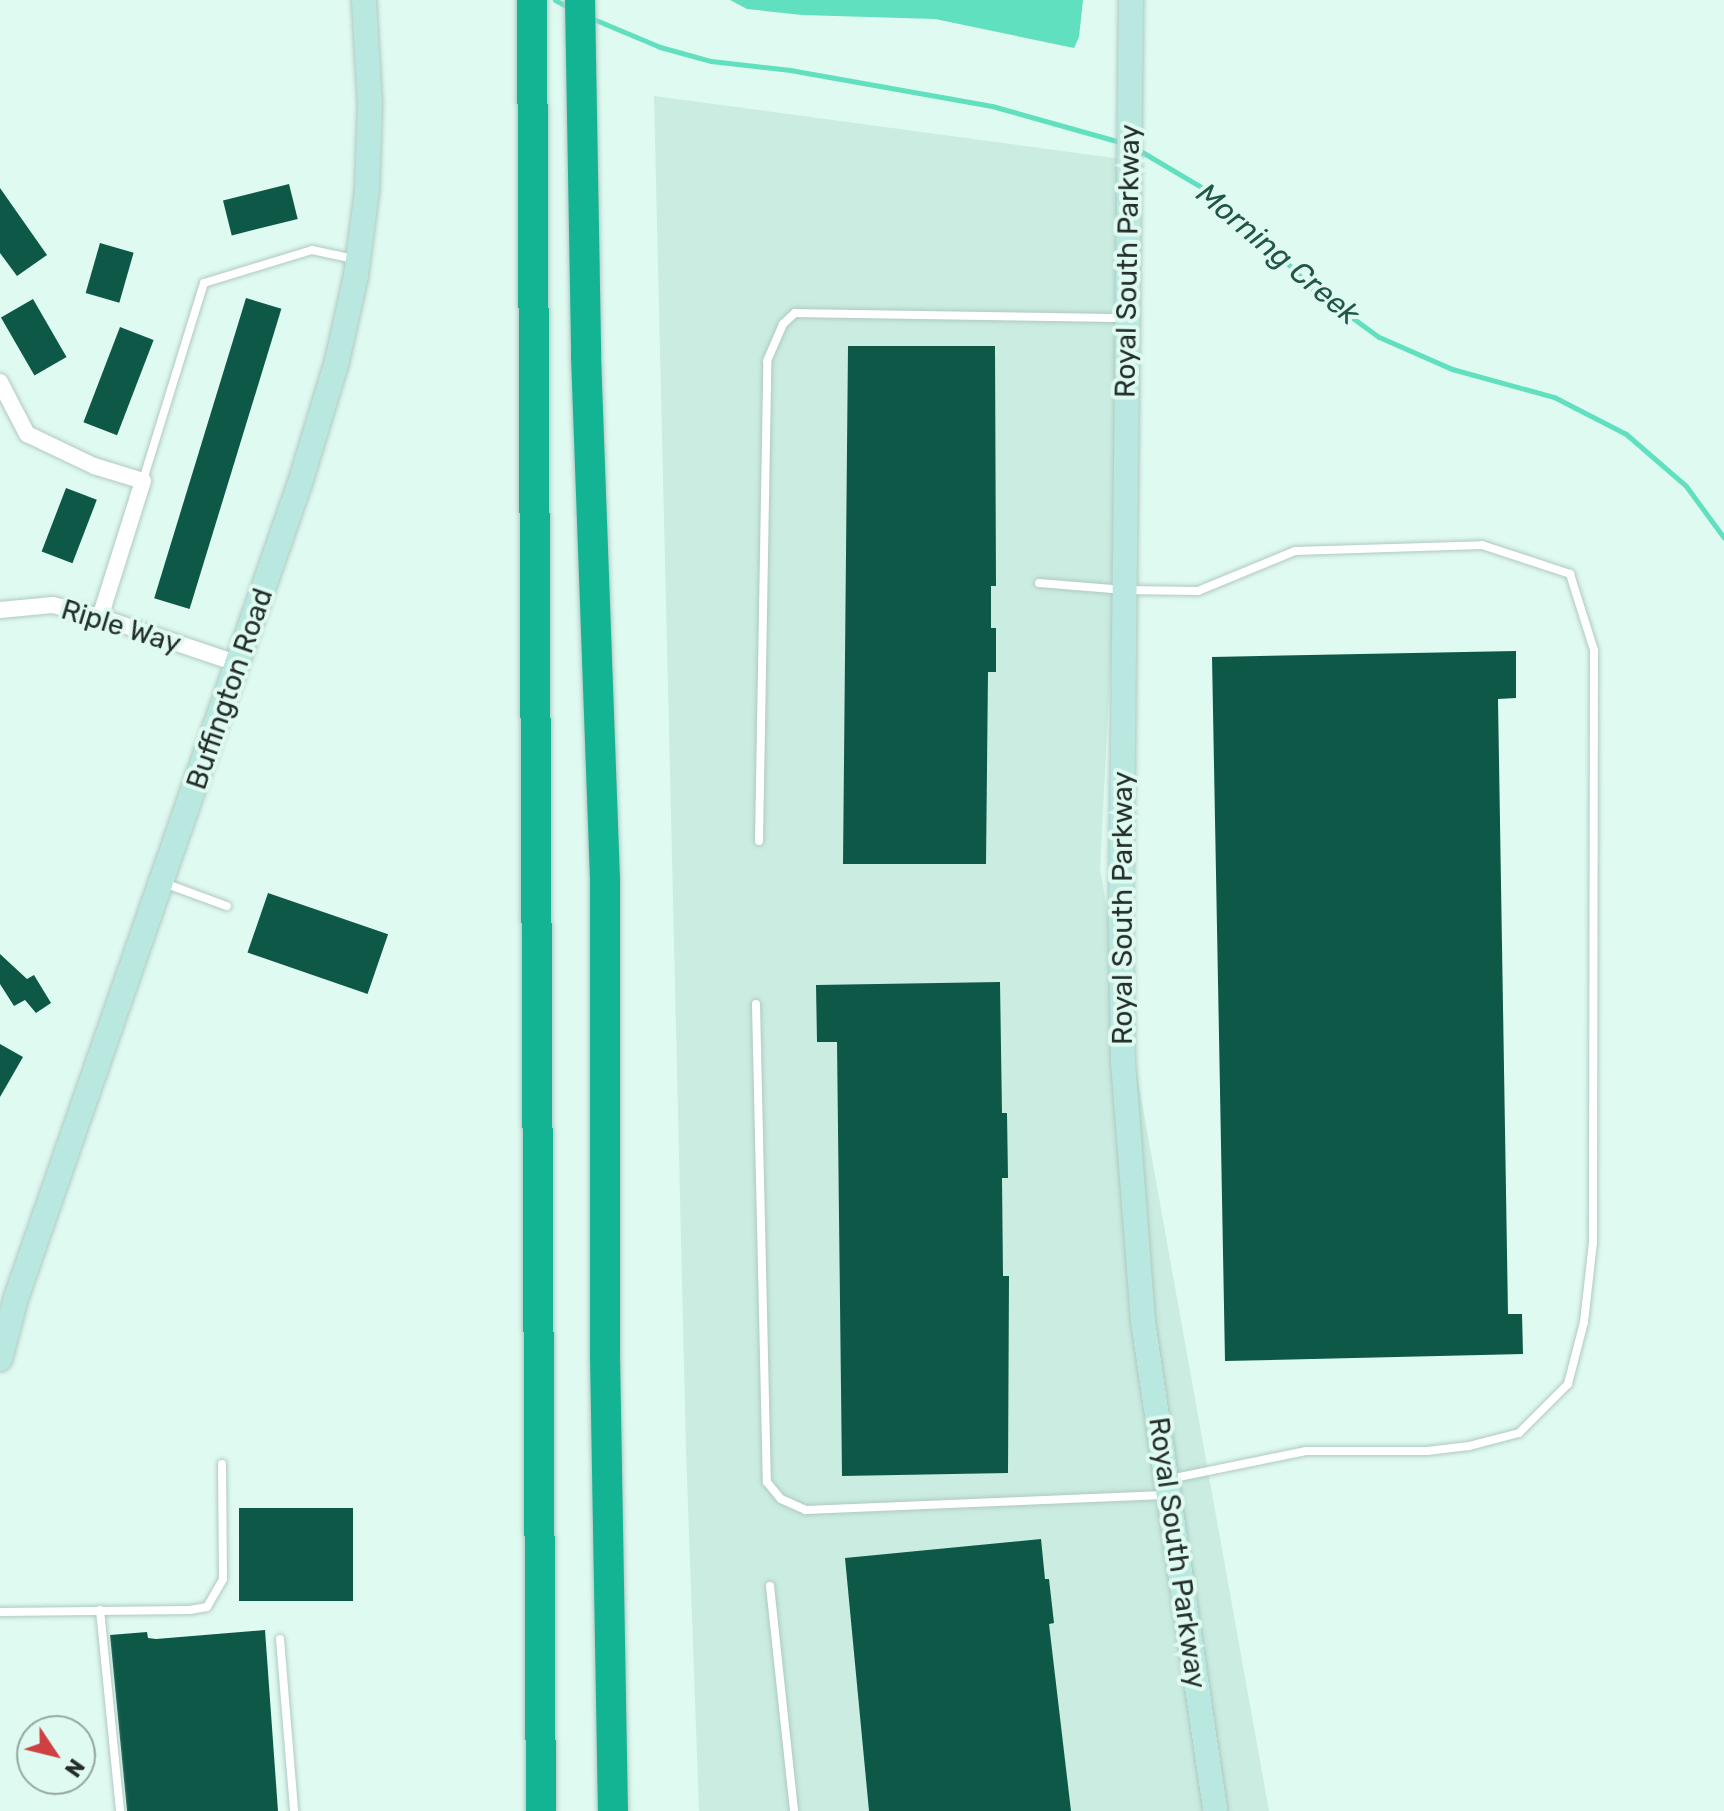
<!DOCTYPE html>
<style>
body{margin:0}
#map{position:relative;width:1724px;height:1811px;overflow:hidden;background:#dffaf1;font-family:Rubik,sans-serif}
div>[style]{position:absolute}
.built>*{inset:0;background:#caece1}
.water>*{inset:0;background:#60e0bf}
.stream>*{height:5px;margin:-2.5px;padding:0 2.5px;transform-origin:2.5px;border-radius:2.5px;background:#60e0bf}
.building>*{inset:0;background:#0e5848;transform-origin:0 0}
.roads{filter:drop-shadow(0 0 2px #b0c9c1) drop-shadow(0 0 2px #b0c9c1)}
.lane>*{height:8px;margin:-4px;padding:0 4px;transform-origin:4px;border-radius:4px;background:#fff}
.street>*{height:16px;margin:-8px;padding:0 8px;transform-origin:8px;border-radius:8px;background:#fff}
.secondary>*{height:24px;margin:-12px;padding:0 12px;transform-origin:12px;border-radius:12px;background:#b8e8df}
.highway>*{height:30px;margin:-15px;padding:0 15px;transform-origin:15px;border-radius:15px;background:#13b494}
span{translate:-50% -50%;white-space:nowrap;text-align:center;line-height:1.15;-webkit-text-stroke:8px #dffaf1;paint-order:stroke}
.street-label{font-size:28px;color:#232e2a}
.water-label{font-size:30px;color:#215648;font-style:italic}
.north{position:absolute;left:16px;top:1715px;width:80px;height:80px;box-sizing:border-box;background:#dffaf1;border:2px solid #94a8a1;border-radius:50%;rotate:125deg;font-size:22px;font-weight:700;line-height:32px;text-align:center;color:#232e2a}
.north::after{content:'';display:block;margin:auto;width:28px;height:36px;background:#cf4043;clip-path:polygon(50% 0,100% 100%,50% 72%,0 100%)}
</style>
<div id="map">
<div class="built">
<i style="clip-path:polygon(654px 96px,1136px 161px,1100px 869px,1269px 1811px,699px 1811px,686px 1450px)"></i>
</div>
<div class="water">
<i style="clip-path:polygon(730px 0,1083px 0,1079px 37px,1074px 48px,935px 19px,802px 15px,747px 9px)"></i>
</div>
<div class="stream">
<i style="left:555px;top:0;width:15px;rotate:28deg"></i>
<i style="left:591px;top:18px;width:75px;rotate:22.8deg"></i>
<i style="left:660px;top:47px;width:53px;rotate:15.4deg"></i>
<i style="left:711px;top:61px;width:80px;rotate:6.5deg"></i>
<i style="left:790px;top:70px;width:205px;rotate:10.1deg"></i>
<i style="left:992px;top:106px;width:133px;rotate:15.7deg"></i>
<i style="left:1137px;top:149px;width:88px;rotate:30.6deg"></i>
<i style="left:1213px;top:194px;width:53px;rotate:41.2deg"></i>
<i style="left:1253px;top:229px;width:86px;rotate:45deg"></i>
<i style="left:1314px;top:290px;width:80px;rotate:35.9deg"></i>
<i style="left:1379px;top:337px;width:80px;rotate:23.7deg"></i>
<i style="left:1452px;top:369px;width:106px;rotate:15.4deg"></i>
<i style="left:1554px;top:397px;width:81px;rotate:27.2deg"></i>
<i style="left:1626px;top:434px;width:79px;rotate:40.9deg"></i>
<i style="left:1686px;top:486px;width:64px;rotate:53.8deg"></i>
</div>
<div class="building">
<i style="left:289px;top:184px;width:36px;height:68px;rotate:76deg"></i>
<i style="clip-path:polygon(0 188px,47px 255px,17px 276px,0 253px)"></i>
<i style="left:100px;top:243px;width:35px;height:52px;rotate:16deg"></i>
<i style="left:246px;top:298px;width:37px;height:314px;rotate:17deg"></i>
<i style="left:33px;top:299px;width:67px;height:37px;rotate:60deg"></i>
<i style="left:120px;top:327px;width:36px;height:102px;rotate:21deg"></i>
<i style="clip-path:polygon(848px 346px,995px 346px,996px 586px,991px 586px,991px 628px,996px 628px,996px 672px,988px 672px,986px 864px,843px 864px)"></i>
<i style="left:66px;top:488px;width:33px;height:68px;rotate:21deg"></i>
<i style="clip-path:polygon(1516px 651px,1516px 698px,1498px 699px,1508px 1314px,1522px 1314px,1523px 1354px,1225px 1361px,1212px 657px)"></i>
<i style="left:268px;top:893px;width:127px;height:63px;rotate:19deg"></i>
<i style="clip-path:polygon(0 954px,27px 979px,34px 975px,51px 1003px,36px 1013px,25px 1000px,14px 1006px,0 984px)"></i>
<i style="clip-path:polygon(1000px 982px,1002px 1113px,1007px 1113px,1008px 1178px,1002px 1178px,1003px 1276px,1009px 1276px,1008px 1473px,842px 1476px,837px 1042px,817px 1042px,816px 985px)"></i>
<i style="clip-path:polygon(0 1044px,23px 1057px,0 1097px)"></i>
<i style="left:353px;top:1508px;width:93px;height:114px;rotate:90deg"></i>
<i style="clip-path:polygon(1041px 1539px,1045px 1579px,1049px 1579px,1054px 1623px,1049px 1624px,1071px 1811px,869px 1811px,845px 1558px)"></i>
<i style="clip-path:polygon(265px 1630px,278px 1811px,127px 1811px,110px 1635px,147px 1632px,148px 1638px,156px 1639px)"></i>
</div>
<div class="roads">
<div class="lane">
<i style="left:143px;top:480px;width:206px;rotate:-72.8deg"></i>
<i style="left:204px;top:283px;width:113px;rotate:-17deg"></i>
<i style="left:312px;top:250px;width:43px;rotate:12.1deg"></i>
<i style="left:1039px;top:583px;width:86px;rotate:4.7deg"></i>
<i style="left:1125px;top:590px;width:73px;rotate:0.8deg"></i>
<i style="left:1198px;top:591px;width:105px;rotate:-22.4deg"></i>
<i style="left:1295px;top:551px;width:187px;rotate:-1.8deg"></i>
<i style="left:1482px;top:545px;width:93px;rotate:18.2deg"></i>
<i style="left:1570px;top:574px;width:80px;rotate:72.5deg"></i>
<i style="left:1594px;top:650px;width:592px;rotate:90.1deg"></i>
<i style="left:1593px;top:1242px;width:81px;rotate:96.4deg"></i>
<i style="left:1584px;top:1322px;width:64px;rotate:104.5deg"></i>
<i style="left:1568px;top:1384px;width:69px;rotate:135deg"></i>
<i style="left:1519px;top:1433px;width:52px;rotate:165.4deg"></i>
<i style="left:1469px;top:1446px;width:42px;rotate:173.2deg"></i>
<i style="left:1427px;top:1451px;width:121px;rotate:180deg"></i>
<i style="left:1306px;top:1451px;width:139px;rotate:168.4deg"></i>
<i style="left:759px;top:841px;width:480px;rotate:-89deg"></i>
<i style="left:767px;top:361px;width:40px;rotate:-66.6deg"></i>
<i style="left:783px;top:324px;width:16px;rotate:-43deg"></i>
<i style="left:795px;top:313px;width:332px;rotate:0.9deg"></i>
<i style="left:164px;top:883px;width:67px;rotate:20.1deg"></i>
<i style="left:756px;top:1004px;width:478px;rotate:88.7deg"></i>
<i style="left:767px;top:1482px;width:22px;rotate:51deg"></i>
<i style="left:781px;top:1499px;width:27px;rotate:24deg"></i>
<i style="left:806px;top:1510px;width:358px;rotate:-2.4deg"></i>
<i style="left:770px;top:1586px;width:226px;rotate:83.9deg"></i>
<i style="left:100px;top:1610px;width:202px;rotate:84.3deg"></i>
<i style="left:0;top:1612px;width:190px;rotate:-0.6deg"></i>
<i style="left:190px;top:1610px;width:17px;rotate:-10deg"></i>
<i style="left:207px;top:1607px;width:32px;rotate:-60deg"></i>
<i style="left:223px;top:1579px;width:115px;rotate:-90.5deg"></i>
<i style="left:280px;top:1639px;width:173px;rotate:85.3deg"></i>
</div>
<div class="street">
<i style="left:0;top:382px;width:59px;rotate:62.6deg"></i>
<i style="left:27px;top:434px;width:74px;rotate:25.5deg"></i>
<i style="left:94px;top:466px;width:51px;rotate:17deg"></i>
<i style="left:143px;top:481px;width:143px;rotate:107.5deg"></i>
<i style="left:0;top:610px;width:53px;rotate:-5.4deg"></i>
<i style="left:53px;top:605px;width:49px;rotate:14.3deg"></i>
<i style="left:100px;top:617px;width:147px;rotate:18.7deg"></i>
</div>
<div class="secondary">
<i style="left:1131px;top:0;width:922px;rotate:90.62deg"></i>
<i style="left:1121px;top:922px;width:139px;rotate:89.2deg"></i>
<i style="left:1123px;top:1061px;width:261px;rotate:85.6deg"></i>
<i style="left:1143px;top:1321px;width:495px;rotate:81.6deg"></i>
<i style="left:0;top:1359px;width:63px;rotate:-75.3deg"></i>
<i style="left:16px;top:1298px;width:863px;rotate:-70.79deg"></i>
<i style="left:300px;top:483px;width:127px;rotate:-73.1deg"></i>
<i style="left:337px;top:361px;width:88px;rotate:-77.5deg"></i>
<i style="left:356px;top:275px;width:86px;rotate:-82.6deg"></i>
<i style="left:367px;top:190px;width:85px;rotate:-88deg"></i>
<i style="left:370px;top:105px;width:105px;rotate:-93.3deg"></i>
</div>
<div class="highway">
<i style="left:532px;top:0;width:1811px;rotate:89.72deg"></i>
<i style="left:580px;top:0;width:356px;rotate:89deg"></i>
<i style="left:586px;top:356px;width:523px;rotate:87.92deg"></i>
<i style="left:605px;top:879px;width:476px;rotate:90deg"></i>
<i style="left:605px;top:1355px;width:456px;rotate:89deg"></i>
</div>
</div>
<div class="street-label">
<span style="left:1128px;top:261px;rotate:-89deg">Royal South Parkway</span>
<span style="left:121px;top:627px;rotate:17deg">Riple Way</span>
<span style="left:230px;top:689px;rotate:-71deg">Buffington Road</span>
<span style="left:1123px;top:908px;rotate:-90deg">Royal South Parkway</span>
<span style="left:1177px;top:1553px;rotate:82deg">Royal South Parkway</span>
</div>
<div class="water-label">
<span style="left:1278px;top:254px;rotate:40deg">Morning Creek</span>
</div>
<div class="north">N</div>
</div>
